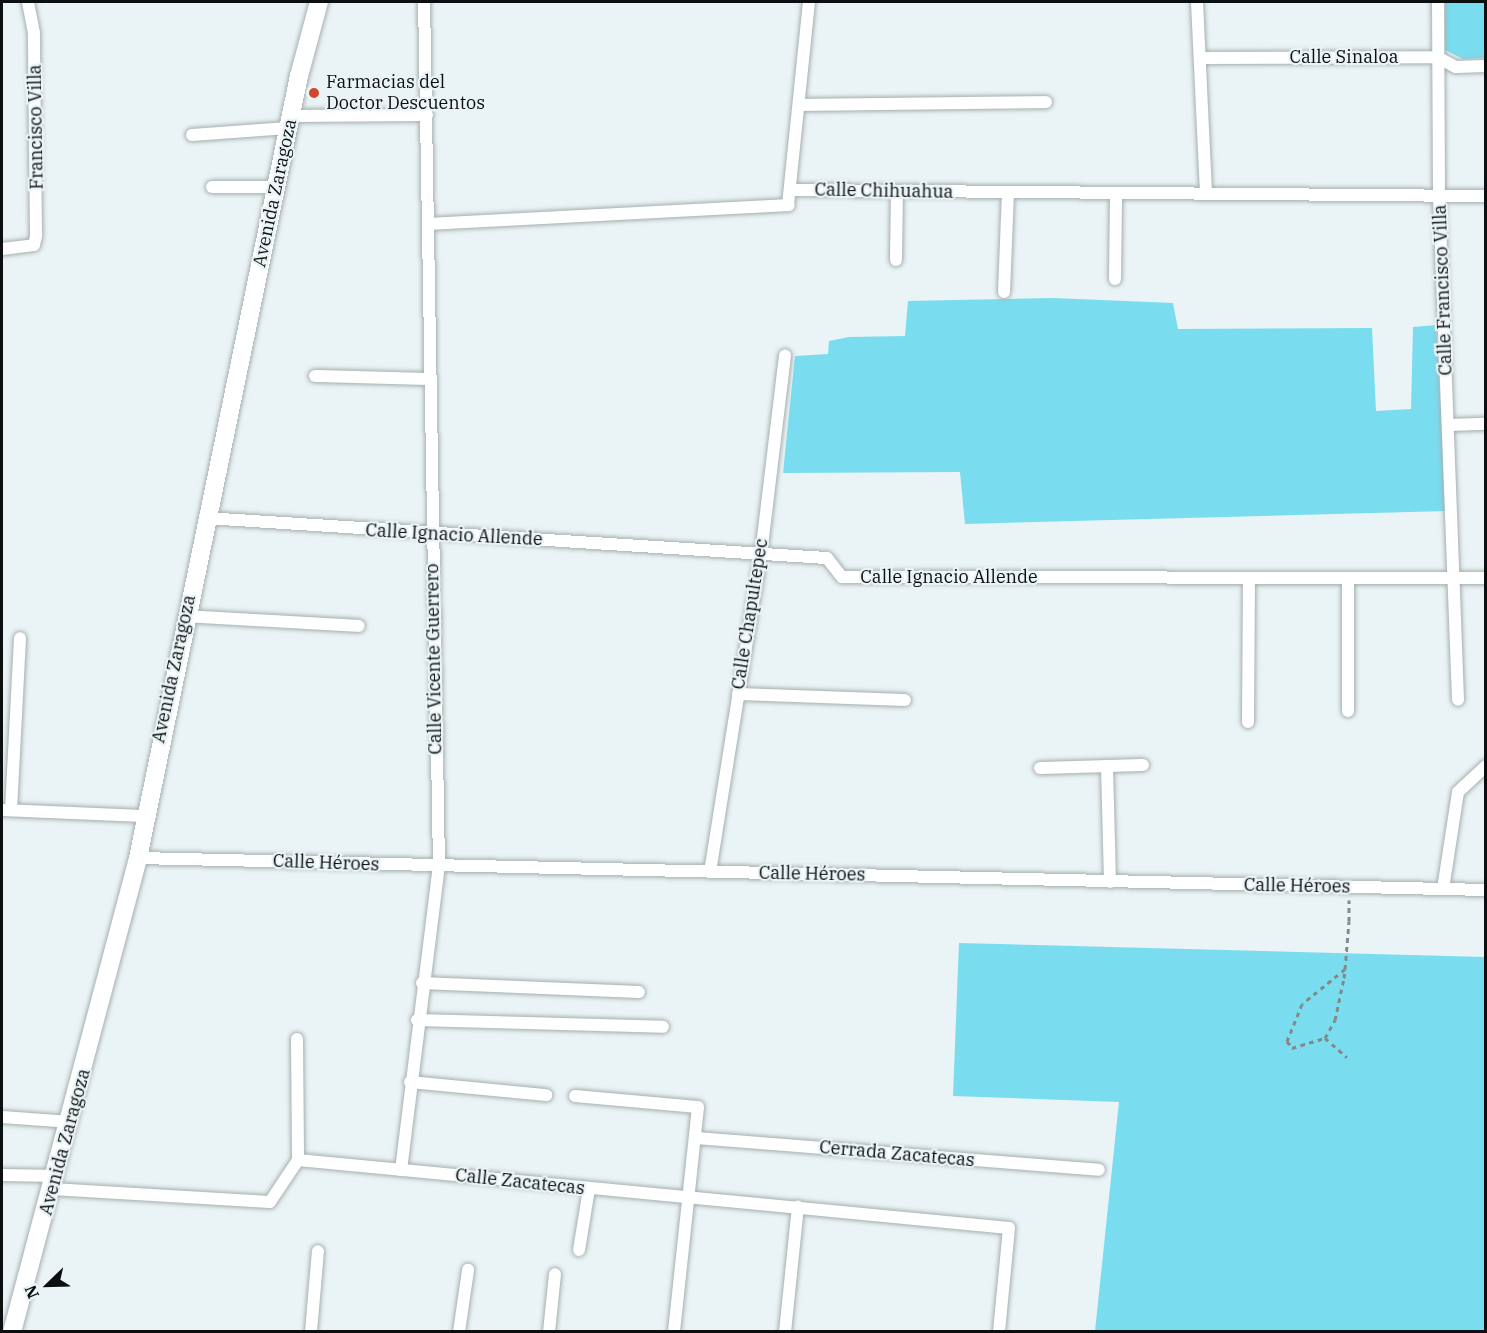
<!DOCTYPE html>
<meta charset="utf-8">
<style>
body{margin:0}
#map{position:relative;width:1487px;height:1333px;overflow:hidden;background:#eaf3f5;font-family:"IBM Plex Serif",serif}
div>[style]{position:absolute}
.green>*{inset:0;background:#79ddef}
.path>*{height:3px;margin-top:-1.5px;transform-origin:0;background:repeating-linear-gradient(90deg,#83898b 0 4.5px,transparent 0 9px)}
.roads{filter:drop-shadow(0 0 2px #a6afb0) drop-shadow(0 0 2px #a6afb0)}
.street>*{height:12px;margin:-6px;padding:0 6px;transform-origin:6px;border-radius:6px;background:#fff}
.secondary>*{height:18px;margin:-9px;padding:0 9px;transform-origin:9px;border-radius:9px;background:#fff}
.dots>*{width:16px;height:16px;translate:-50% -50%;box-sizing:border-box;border:3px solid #eaf3f5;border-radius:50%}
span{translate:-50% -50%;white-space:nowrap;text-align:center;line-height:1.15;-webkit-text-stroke:4.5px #eaf3f5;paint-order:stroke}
.street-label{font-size:18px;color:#0c0f10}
.poi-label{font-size:18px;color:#0c0f10}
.left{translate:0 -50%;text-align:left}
.frame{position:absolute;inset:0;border:3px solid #0c0f10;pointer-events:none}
.north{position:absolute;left:18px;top:1255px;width:60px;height:60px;-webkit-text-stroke:4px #eaf3f5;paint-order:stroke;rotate:247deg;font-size:16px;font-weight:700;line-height:24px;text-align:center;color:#0c0f10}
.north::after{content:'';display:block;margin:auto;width:21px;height:27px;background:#0c0f10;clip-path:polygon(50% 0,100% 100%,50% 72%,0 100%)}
</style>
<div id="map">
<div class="green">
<i style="clip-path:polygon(1445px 2px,1485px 2px,1485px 58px,1463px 59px,1445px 50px)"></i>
<i style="clip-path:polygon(1053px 298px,1173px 303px,1178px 329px,1372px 328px,1376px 411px,1411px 409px,1413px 327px,1436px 325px,1447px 511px,965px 524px,960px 472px,783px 473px,795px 356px,828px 354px,829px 341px,849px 337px,905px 336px,908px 301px)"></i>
<i style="clip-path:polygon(959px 943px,1485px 957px,1485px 1331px,1095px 1331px,1119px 1102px,953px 1096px)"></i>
</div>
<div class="path">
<i style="left:1345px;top:969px;width:55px;rotate:140.9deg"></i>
<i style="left:1302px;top:1004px;width:40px;rotate:112deg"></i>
<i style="left:1287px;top:1041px;width:9px;rotate:54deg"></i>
<i style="left:1292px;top:1048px;width:34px;rotate:-17deg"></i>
<i style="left:1325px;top:1038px;width:21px;rotate:-61deg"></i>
<i style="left:1335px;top:1020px;width:43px;rotate:-77.9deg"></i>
<i style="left:1344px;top:978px;width:9px;rotate:-84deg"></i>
<i style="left:1345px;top:969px;width:48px;rotate:-85.2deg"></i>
<i style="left:1349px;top:921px;width:21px;rotate:-90deg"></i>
<i style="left:1325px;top:1038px;width:29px;rotate:41deg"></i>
</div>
<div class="roads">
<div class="street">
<i style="left:1197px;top:2px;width:190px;rotate:87.3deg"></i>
<i style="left:1438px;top:2px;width:194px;rotate:89.7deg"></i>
<i style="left:1439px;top:196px;width:504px;rotate:87.84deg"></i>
<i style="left:1201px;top:58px;width:236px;rotate:-0.2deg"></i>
<i style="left:1437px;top:57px;width:21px;rotate:28deg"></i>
<i style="left:1456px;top:67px;width:30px;rotate:-2deg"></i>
<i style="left:801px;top:105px;width:245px;rotate:-0.7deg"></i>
<i style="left:291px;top:116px;width:136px;rotate:-0.4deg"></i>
<i style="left:192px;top:135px;width:96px;rotate:-4.2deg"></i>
<i style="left:212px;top:187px;width:64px"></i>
<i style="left:793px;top:190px;width:693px;rotate:0.5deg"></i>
<i style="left:429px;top:224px;width:360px;rotate:-3deg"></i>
<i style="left:788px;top:205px;width:204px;rotate:-84.1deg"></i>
<i style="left:2px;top:249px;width:32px;rotate:-7deg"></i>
<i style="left:34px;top:245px;width:9px;rotate:-77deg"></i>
<i style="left:36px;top:236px;width:203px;rotate:-90.6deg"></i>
<i style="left:34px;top:33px;width:32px;rotate:-101deg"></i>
<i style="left:896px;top:260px;width:69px;rotate:-89.2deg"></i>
<i style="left:1115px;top:279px;width:84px;rotate:-89.3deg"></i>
<i style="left:1004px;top:292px;width:99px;rotate:-87.7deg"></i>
<i style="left:315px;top:376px;width:116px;rotate:1.5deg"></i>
<i style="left:1448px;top:425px;width:38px;rotate:-2deg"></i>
<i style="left:206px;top:518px;width:622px;rotate:3.69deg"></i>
<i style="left:827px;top:558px;width:24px;rotate:52deg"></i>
<i style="left:842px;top:577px;width:644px;rotate:0.09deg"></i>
<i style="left:1348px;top:578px;width:133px;rotate:90deg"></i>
<i style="left:185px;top:616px;width:174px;rotate:3.3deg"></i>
<i style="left:738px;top:694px;width:167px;rotate:2.1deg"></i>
<i style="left:1248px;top:722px;width:144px;rotate:-89.6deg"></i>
<i style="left:1107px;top:767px;width:115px;rotate:88.5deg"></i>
<i style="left:1040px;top:768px;width:103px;rotate:-1.7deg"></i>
<i style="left:2px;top:810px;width:141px;rotate:2.4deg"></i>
<i style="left:11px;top:810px;width:172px;rotate:-87deg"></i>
<i style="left:138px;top:858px;width:1348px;rotate:1.36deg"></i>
<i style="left:710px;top:872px;width:322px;rotate:-80.9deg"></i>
<i style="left:761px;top:554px;width:200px;rotate:-83.1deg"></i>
<i style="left:1443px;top:889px;width:98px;rotate:-81.2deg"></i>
<i style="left:1458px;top:792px;width:38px;rotate:-43deg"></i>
<i style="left:422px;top:983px;width:217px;rotate:2.4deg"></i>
<i style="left:417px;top:1020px;width:246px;rotate:1.6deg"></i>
<i style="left:297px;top:1039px;width:121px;rotate:89.5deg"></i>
<i style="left:410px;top:1082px;width:137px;rotate:5.5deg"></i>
<i style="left:575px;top:1096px;width:123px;rotate:5.1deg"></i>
<i style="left:698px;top:1107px;width:226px;rotate:96.1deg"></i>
<i style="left:2px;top:1117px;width:69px;rotate:4.1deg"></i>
<i style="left:696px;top:1138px;width:404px;rotate:4.5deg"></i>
<i style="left:401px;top:1170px;width:306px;rotate:-82.9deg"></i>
<i style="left:439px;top:866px;width:864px;rotate:-90.99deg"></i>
<i style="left:2px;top:1175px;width:54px;rotate:1.1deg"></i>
<i style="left:52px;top:1189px;width:218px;rotate:3.4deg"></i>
<i style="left:270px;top:1202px;width:50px;rotate:-56.3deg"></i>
<i style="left:298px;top:1160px;width:714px;rotate:5.46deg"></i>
<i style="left:1009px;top:1228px;width:104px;rotate:95.5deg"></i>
<i style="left:579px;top:1250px;width:62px;rotate:-80.7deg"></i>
<i style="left:311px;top:1332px;width:81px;rotate:-85.1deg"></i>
<i style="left:459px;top:1332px;width:63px;rotate:-81.7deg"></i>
<i style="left:549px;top:1332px;width:58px;rotate:-84.1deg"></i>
<i style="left:785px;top:1332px;width:126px;rotate:-84.1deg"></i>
</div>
<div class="secondary">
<i style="left:12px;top:1332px;width:490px;rotate:-75.1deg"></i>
<i style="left:138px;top:858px;width:798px;rotate:-78.37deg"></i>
<i style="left:299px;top:76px;width:77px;rotate:-74.9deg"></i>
</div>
</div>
<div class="dots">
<i style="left:314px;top:93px;background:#d0452b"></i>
</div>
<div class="street-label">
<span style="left:1344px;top:57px">Calle Sinaloa</span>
<span style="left:36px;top:127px;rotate:-91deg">Francisco Villa</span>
<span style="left:884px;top:191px;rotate:1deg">Calle Chihuahua</span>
<span style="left:275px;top:193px;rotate:-78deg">Avenida Zaragoza</span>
<span style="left:1443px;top:290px;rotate:-92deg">Calle Francisco Villa</span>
<span style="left:454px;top:535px;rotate:3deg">Calle Ignacio Allende</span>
<span style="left:949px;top:577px">Calle Ignacio Allende</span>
<span style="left:750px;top:614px;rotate:-81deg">Calle Chapultepec</span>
<span style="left:434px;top:659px;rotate:-91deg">Calle Vicente Guerrero</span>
<span style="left:174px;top:669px;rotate:-78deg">Avenida Zaragoza</span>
<span style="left:326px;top:863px;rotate:2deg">Calle Héroes</span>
<span style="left:812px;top:874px;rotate:1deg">Calle Héroes</span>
<span style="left:1297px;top:886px;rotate:1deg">Calle Héroes</span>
<span style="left:65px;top:1142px;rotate:-75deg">Avenida Zaragoza</span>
<span style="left:897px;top:1154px;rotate:5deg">Cerrada Zacatecas</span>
<span style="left:520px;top:1182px;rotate:6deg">Calle Zacatecas</span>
</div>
<div class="poi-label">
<span class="left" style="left:326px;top:93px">Farmacias del<br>Doctor Descuentos</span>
</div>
<div class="frame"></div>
<div class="north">N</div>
</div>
